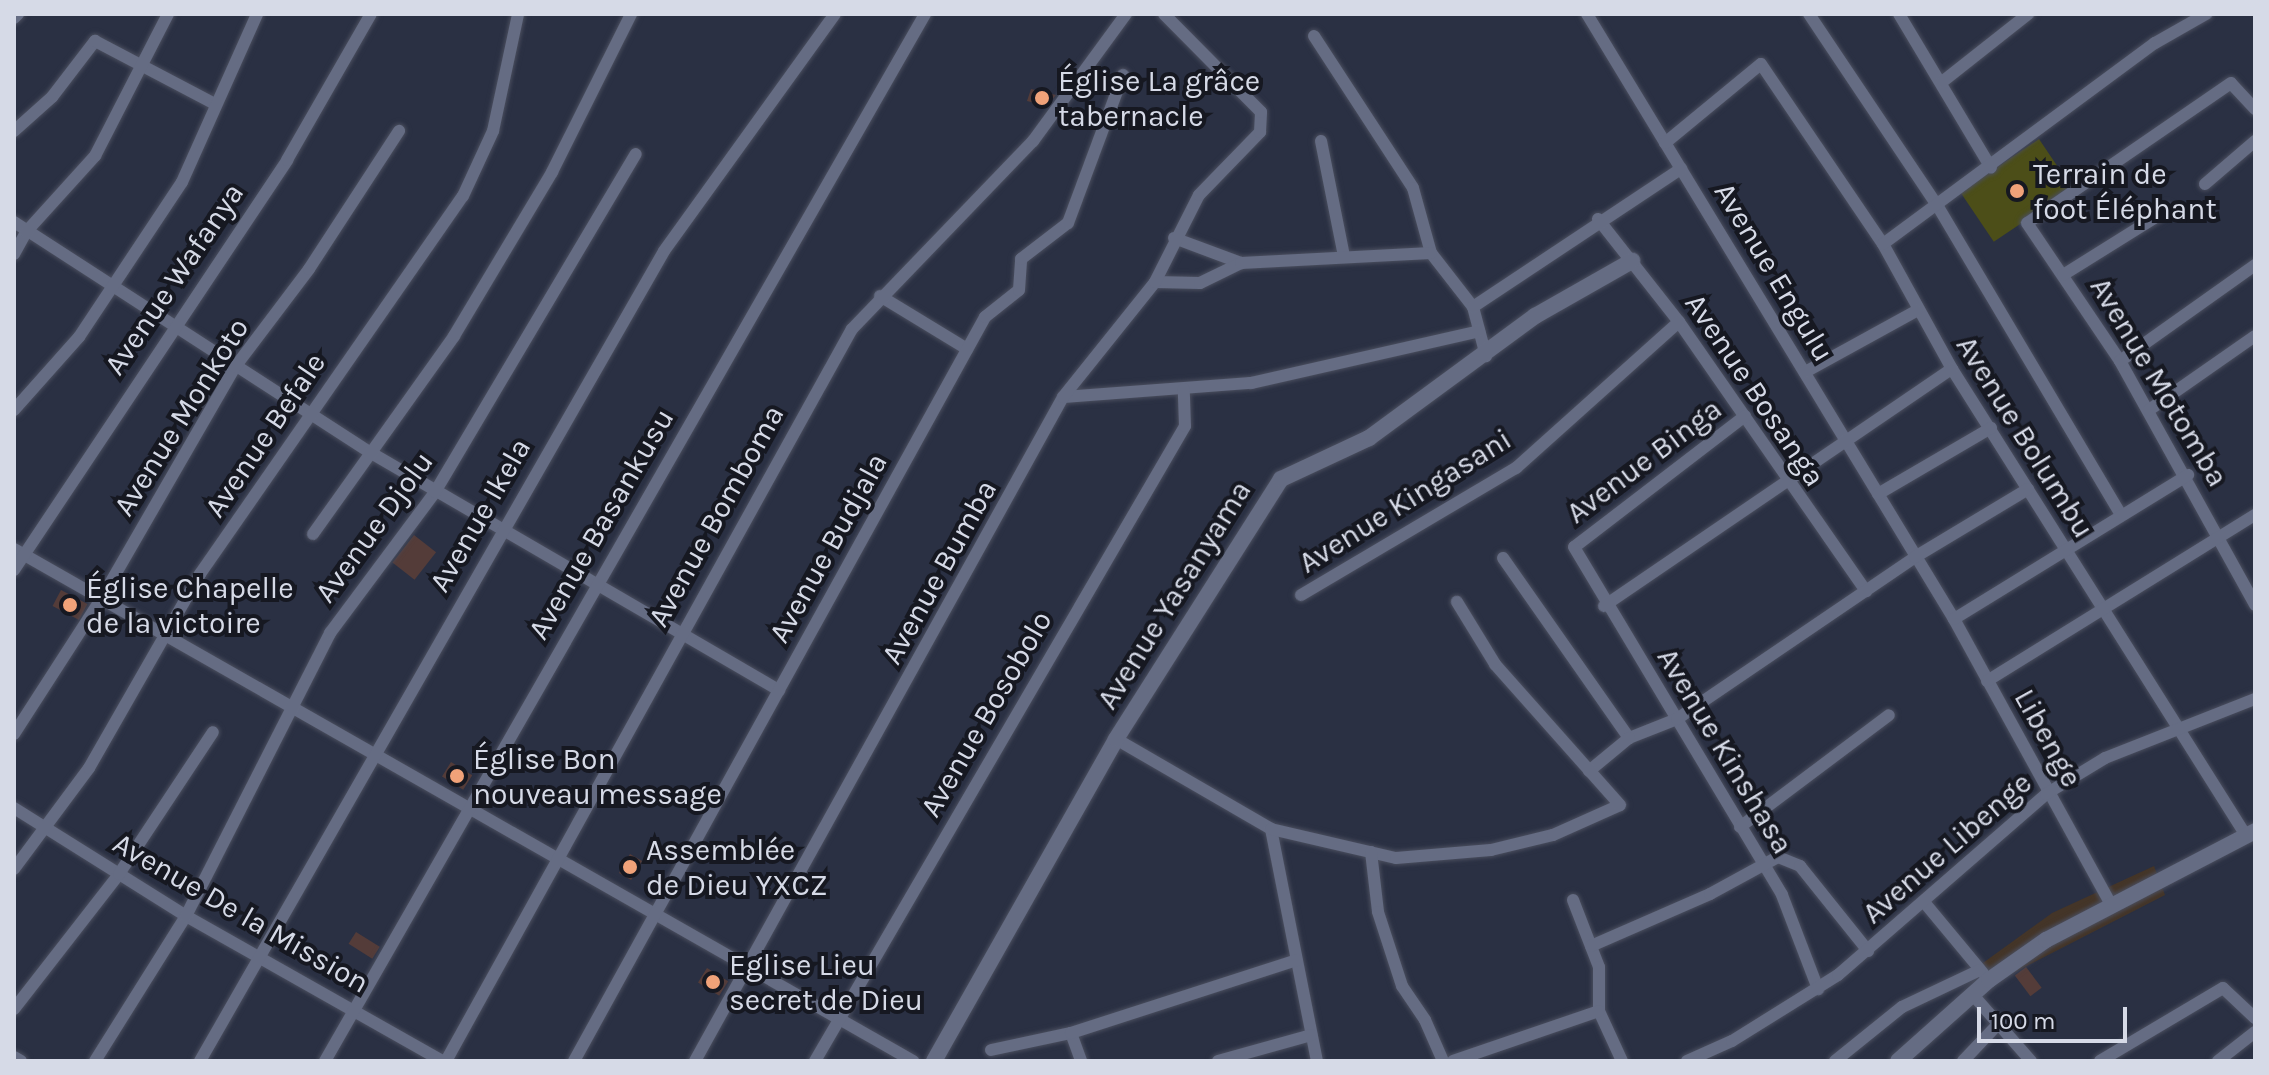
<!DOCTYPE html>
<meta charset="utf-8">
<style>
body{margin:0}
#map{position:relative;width:2269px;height:1075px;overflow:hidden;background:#2a3043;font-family:Karla,sans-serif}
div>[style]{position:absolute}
.commercial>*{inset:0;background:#443528}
.green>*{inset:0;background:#4c4e18;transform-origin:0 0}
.building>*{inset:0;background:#543c39;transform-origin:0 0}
.roads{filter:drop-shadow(0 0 2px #4a4e5e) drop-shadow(0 0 2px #4a4e5e)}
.street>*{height:12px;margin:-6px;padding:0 6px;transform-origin:6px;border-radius:6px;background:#656c83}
.secondary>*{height:16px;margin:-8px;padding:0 8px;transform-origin:8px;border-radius:8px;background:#656c83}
.dots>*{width:22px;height:22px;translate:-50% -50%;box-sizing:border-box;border:4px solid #161821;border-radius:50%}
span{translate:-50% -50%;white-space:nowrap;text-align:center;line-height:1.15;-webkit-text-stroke:8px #161821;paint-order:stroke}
.poi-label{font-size:30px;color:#d6dae7}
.left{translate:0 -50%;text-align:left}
.street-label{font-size:30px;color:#d6dae7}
.frame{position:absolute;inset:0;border:16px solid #d6dae7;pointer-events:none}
.scale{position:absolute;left:1977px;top:1007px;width:150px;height:36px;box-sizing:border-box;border:4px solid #d6dae7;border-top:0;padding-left:10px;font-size:24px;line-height:28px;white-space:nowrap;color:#d6dae7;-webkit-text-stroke:6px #161821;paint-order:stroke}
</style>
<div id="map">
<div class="commercial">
<i style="clip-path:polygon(2154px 866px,2165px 895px,1984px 988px,1969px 973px,2052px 913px)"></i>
</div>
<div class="green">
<i style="left:2039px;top:139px;width:60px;height:95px;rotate:56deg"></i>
</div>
<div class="building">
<i style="clip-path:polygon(1031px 89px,1056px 95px,1047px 106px,1027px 101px)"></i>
<i style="left:414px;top:535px;width:28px;height:35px;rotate:38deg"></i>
<i style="left:61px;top:590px;width:30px;height:18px;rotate:28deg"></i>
<i style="left:451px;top:762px;width:25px;height:17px;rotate:32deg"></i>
<i style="left:630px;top:854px;width:14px;height:22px;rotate:30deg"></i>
<i style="left:356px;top:932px;width:28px;height:14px;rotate:32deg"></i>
<i style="left:2026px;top:967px;width:26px;height:14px;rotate:53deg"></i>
<i style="left:707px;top:968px;width:25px;height:17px;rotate:32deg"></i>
</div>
<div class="roads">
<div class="street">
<i style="left:1587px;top:14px;width:708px;rotate:58.76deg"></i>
<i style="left:1954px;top:619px;width:324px;rotate:61.2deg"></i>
<i style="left:1809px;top:14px;width:230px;rotate:56.2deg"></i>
<i style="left:1937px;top:205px;width:360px;rotate:59.3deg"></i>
<i style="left:1899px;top:14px;width:179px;rotate:59.1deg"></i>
<i style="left:14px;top:18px;width:6px;rotate:-45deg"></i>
<i style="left:1314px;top:36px;width:181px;rotate:56.9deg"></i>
<i style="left:1413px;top:188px;width:67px;rotate:74.5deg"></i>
<i style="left:1431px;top:253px;width:68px;rotate:52.1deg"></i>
<i style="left:1473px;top:307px;width:51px;rotate:75.1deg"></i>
<i style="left:1942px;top:82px;width:110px;rotate:-38.3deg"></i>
<i style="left:2255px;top:109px;width:35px;rotate:-133deg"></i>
<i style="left:2231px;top:83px;width:247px;rotate:145.5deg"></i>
<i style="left:2027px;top:223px;width:166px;rotate:56deg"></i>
<i style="left:2120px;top:361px;width:279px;rotate:61deg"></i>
<i style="left:14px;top:131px;width:51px;rotate:-41.8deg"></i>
<i style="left:52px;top:97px;width:71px;rotate:-52.5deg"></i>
<i style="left:95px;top:41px;width:136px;rotate:27.7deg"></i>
<i style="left:1321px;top:141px;width:117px;rotate:78.7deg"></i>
<i style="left:1665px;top:143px;width:124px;rotate:-39.5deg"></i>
<i style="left:1761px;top:64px;width:217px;rotate:55.9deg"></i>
<i style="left:1883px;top:244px;width:143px;rotate:61.1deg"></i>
<i style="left:1952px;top:369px;width:553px;rotate:57.78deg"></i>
<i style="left:2205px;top:184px;width:66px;rotate:-40.7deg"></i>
<i style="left:1598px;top:219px;width:131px;rotate:51.8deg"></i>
<i style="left:1679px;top:322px;width:328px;rotate:55.2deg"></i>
<i style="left:14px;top:222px;width:427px;rotate:32.9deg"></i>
<i style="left:373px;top:454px;width:470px;rotate:30.2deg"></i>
<i style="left:1174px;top:238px;width:72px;rotate:20.5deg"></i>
<i style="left:1883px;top:244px;width:338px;rotate:-36.5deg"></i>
<i style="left:2155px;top:43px;width:59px;rotate:-29.6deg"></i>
<i style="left:14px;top:254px;width:25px;rotate:-61deg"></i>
<i style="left:26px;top:232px;width:103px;rotate:-47.8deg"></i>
<i style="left:95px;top:156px;width:160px;rotate:-62.8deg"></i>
<i style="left:2063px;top:275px;width:123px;rotate:-32deg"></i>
<i style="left:1155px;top:282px;width:45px;rotate:1.3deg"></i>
<i style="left:1200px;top:283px;width:46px;rotate:-26deg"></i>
<i style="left:1241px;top:263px;width:190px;rotate:-3deg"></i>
<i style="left:880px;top:296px;width:102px;rotate:31.3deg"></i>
<i style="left:1473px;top:307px;width:250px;rotate:-33.6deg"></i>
<i style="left:2120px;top:361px;width:166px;rotate:-35.4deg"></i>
<i style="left:1805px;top:372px;width:127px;rotate:-28.8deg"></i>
<i style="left:1063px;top:397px;width:189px;rotate:-4.3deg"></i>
<i style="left:1251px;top:383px;width:234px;rotate:-12.8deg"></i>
<i style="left:14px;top:410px;width:98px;rotate:-48.3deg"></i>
<i style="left:79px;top:337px;width:186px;rotate:-56.4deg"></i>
<i style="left:182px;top:182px;width:184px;rotate:-65.9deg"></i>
<i style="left:2149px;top:410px;width:129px;rotate:-34.9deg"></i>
<i style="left:1745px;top:416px;width:215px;rotate:142.5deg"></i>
<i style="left:1574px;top:547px;width:405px;rotate:59.1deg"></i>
<i style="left:1782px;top:895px;width:101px;rotate:69deg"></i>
<i style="left:1878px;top:494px;width:131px;rotate:-30.3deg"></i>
<i style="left:313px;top:534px;width:243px;rotate:-54.5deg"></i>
<i style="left:454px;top:336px;width:191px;rotate:-59.1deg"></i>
<i style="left:552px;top:172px;width:177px;rotate:-63.4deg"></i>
<i style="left:14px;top:549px;width:1035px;rotate:29.66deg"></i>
<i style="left:1503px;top:558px;width:220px;rotate:55deg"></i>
<i style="left:1629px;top:738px;width:52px;rotate:-21.6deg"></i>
<i style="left:1677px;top:719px;width:288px;rotate:-34.2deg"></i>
<i style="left:1915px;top:557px;width:132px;rotate:-31deg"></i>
<i style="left:14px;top:570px;width:493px;rotate:-56.3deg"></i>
<i style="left:287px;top:160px;width:168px;rotate:-60.1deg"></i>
<i style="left:1301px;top:595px;width:250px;rotate:-30.6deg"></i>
<i style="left:1516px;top:468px;width:219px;rotate:-41.9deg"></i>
<i style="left:1604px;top:606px;width:421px;rotate:-34.3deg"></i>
<i style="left:1954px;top:619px;width:275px;rotate:-31.6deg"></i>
<i style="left:1987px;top:681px;width:315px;rotate:-31.8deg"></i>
<i style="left:14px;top:734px;width:161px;rotate:-57.2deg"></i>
<i style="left:101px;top:599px;width:268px;rotate:-60deg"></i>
<i style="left:235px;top:367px;width:123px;rotate:-52.9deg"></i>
<i style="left:309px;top:269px;width:165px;rotate:-56.9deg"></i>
<i style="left:1116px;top:739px;width:179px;rotate:30.1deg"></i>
<i style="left:1271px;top:829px;width:237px;rotate:78.8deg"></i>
<i style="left:1589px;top:771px;width:52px;rotate:-39.5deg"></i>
<i style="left:14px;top:808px;width:203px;rotate:32.1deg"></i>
<i style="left:186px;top:916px;width:294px;rotate:29.5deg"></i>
<i style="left:1740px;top:827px;width:186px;rotate:-36.9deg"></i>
<i style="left:1271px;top:829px;width:128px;rotate:13.1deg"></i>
<i style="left:1396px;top:858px;width:95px;rotate:-4.8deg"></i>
<i style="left:1491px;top:850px;width:64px;rotate:-13.6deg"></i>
<i style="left:1553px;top:835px;width:73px;rotate:-24.1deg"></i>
<i style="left:1620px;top:805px;width:188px;rotate:-131.6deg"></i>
<i style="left:1495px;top:664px;width:73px;rotate:-121.5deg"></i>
<i style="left:1371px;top:852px;width:60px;rotate:83.3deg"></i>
<i style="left:1378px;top:912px;width:78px;rotate:72deg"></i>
<i style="left:1402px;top:986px;width:41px;rotate:55.9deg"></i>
<i style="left:1425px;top:1020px;width:45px;rotate:66.3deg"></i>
<i style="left:14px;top:869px;width:126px;rotate:-53.4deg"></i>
<i style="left:89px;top:768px;width:224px;rotate:-60.2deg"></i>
<i style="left:200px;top:574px;width:460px;rotate:-55.2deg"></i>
<i style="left:463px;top:196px;width:72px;rotate:-65.2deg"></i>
<i style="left:493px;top:131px;width:120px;rotate:-77.9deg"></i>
<i style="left:1573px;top:900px;width:72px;rotate:68.8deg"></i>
<i style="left:1599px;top:967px;width:44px;rotate:90deg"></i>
<i style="left:1599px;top:1011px;width:55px;rotate:65.3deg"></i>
<i style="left:1924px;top:902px;width:92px;rotate:50.3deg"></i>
<i style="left:1591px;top:946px;width:130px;rotate:-23.6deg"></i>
<i style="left:1710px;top:894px;width:77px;rotate:-28.6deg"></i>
<i style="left:1778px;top:857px;width:24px;rotate:22deg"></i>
<i style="left:1800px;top:866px;width:109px;rotate:51.3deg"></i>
<i style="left:1973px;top:995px;width:88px;rotate:48.7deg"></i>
<i style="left:14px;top:1009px;width:171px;rotate:-52.1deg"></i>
<i style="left:119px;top:874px;width:170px;rotate:-56.5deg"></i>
<i style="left:1071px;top:1033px;width:30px;rotate:70deg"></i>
<i style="left:991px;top:1050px;width:82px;rotate:-12deg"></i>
<i style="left:1071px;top:1033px;width:237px;rotate:-17.9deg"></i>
<i style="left:14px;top:1057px;width:8px;rotate:30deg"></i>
<i style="left:95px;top:1061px;width:171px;rotate:-57.9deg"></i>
<i style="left:186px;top:916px;width:318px;rotate:-63deg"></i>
<i style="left:330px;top:633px;width:176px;rotate:-53.3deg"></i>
<i style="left:435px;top:492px;width:393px;rotate:-59.3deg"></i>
<i style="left:200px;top:1061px;width:933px;rotate:-60.19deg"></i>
<i style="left:664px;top:251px;width:292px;rotate:-54.2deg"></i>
<i style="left:325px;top:1061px;width:1207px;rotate:-60.18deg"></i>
<i style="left:446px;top:1061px;width:837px;rotate:-60.99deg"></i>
<i style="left:852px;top:329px;width:261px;rotate:-46.1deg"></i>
<i style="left:1033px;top:141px;width:157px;rotate:-53.8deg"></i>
<i style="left:574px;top:1061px;width:850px;rotate:-61.08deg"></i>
<i style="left:985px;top:317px;width:43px;rotate:-38.5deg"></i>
<i style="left:1019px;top:290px;width:31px;rotate:-86deg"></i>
<i style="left:1021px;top:259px;width:59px;rotate:-37.5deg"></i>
<i style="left:1068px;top:223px;width:158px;rotate:-69.6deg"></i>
<i style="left:695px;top:1061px;width:759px;rotate:-61deg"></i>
<i style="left:1063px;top:397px;width:147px;rotate:-51.3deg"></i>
<i style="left:1155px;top:282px;width:97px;rotate:-63.2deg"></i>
<i style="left:1199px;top:195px;width:88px;rotate:-45.9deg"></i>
<i style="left:1260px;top:132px;width:20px;rotate:-87deg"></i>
<i style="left:1261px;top:112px;width:138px;rotate:-134.7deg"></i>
<i style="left:815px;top:1061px;width:735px;rotate:-59.77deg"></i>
<i style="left:1185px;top:426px;width:37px;rotate:-92deg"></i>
<i style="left:1218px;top:1061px;width:97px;rotate:-15.6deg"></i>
<i style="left:1453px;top:1061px;width:154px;rotate:-18.9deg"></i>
<i style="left:1687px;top:1061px;width:49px;rotate:-24deg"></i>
<i style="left:1732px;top:1041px;width:125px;rotate:-31.9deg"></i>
<i style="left:1838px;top:975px;width:276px;rotate:-41deg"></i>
<i style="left:2046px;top:794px;width:69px;rotate:-31.4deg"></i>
<i style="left:2105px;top:758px;width:161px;rotate:-21.5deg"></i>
<i style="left:1835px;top:1061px;width:86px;rotate:-38.9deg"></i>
<i style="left:1902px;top:1007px;width:86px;rotate:-25.4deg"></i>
<i style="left:1963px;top:1061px;width:54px;rotate:-46.5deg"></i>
<i style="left:2100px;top:1061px;width:143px;rotate:-30.7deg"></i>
<i style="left:2223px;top:988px;width:44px;rotate:43.2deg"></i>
<i style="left:2218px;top:1061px;width:47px;rotate:-38.1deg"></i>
</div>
<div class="secondary">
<i style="left:934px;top:1061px;width:370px;rotate:-60.5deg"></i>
<i style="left:1116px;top:739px;width:308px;rotate:-57.6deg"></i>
<i style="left:1281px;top:479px;width:97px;rotate:-25deg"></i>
<i style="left:1369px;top:438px;width:206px;rotate:-36.3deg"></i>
<i style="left:1535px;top:316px;width:112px;rotate:-29.6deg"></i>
<i style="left:1898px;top:1061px;width:122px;rotate:-41.7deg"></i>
<i style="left:1989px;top:980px;width:70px;rotate:-35.1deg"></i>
<i style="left:2046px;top:940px;width:236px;rotate:-27.5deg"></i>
</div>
</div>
<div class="dots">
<i style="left:1042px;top:98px;background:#f0a279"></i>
<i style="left:2017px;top:191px;background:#f0a279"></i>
<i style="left:70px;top:605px;background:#f0a279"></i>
<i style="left:457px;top:776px;background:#f0a279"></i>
<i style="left:630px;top:867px;background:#f0a279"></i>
<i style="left:713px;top:982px;background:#f0a279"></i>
</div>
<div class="poi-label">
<span class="left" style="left:1058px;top:98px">Église La grâce<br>tabernacle</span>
<span class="left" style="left:2033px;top:191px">Terrain de<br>foot Éléphant</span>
<span class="left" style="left:86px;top:605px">Église Chapelle<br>de la victoire</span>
<span class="left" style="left:473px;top:776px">Église Bon<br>nouveau message</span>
<span class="left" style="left:646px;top:867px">Assemblée<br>de Dieu YXCZ</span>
<span class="left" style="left:729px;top:982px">Eglise Lieu<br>secret de Dieu</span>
</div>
<div class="street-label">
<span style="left:1774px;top:272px;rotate:59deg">Avenue Engulu</span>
<span style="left:174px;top:279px;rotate:-56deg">Avenue Wafanya</span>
<span style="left:2159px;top:382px;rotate:59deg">Avenue Motomba</span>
<span style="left:1755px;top:390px;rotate:56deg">Avenue Bosanga</span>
<span style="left:181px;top:417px;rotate:-58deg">Avenue Monkoto</span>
<span style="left:265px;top:435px;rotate:-56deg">Avenue Befale</span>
<span style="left:2025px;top:437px;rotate:58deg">Avenue Bolumbu</span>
<span style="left:1644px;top:461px;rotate:-37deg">Avenue Binga</span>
<span style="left:1405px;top:501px;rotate:-32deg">Avenue Kingasani</span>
<span style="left:480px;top:515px;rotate:-60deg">Avenue Ikela</span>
<span style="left:716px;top:516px;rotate:-61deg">Avenue Bomboma</span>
<span style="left:601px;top:524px;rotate:-60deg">Avenue Basankusu</span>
<span style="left:374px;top:527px;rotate:-54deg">Avenue Djolu</span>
<span style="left:828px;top:548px;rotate:-61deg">Avenue Budjala</span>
<span style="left:939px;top:572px;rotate:-61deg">Avenue Bumba</span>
<span style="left:1174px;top:595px;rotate:-58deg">Avenue Yasanyama</span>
<span style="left:986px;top:714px;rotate:-60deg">Avenue Bosobolo</span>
<span style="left:2048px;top:738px;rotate:61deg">Libenge</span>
<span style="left:1725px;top:751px;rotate:59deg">Avenue Kinshasa</span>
<span style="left:1947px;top:848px;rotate:-41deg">Avenue Libenge</span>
<span style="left:241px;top:913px;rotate:30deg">Avenue De la Mission</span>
</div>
<div class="frame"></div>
<div class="scale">100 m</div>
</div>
